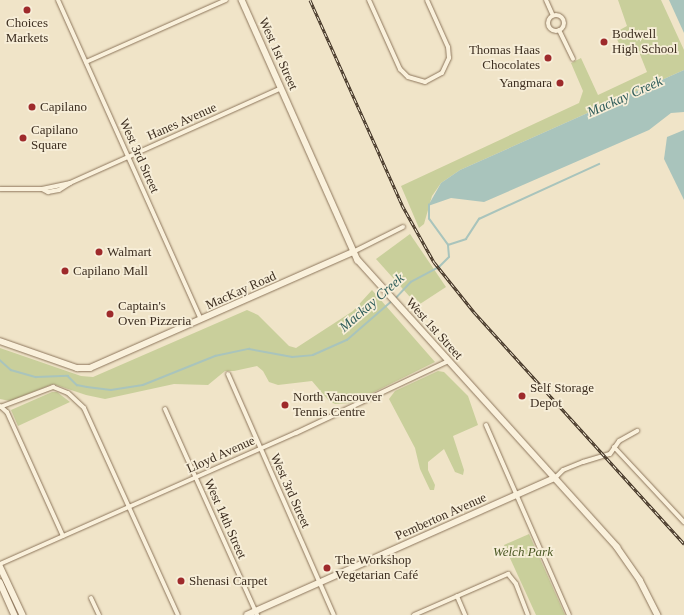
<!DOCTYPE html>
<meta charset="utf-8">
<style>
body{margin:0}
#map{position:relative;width:684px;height:615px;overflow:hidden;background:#f0e4c8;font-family:"Times New Roman",serif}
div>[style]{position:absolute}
.green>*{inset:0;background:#c9cf9b}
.water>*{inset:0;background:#a9c4bc}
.stream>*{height:1.5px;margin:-0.75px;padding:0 0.75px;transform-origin:0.75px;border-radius:0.75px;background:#a9c4bc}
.roads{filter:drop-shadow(0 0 1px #8d765c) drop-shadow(0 0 1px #8d765c)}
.street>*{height:4px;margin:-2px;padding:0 2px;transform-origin:2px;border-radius:2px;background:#faf1dc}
.street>.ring{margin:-2px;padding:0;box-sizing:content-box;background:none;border:4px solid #faf1dc;border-radius:50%}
.secondary>*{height:5.5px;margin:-2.75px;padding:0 2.75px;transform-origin:2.75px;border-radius:2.75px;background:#faf1dc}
.rail>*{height:3px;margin-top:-1.5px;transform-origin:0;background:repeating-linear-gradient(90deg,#f7eed8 0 4.5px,#3d2e20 0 9px);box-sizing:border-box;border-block:1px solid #3d2e20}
.dots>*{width:11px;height:11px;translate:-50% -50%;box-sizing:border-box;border:2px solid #f7eed8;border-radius:50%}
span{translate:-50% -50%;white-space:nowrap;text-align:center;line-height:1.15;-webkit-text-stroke:3.5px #f7eed8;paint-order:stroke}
.poi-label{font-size:13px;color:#3d2e20}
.left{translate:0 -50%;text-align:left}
.right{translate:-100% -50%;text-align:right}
.street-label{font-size:13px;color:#3d2e20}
.park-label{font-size:13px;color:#4d5a26;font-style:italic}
.water-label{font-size:14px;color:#2f5d5a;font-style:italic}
</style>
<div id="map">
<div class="green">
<i style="clip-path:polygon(618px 0,661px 0,684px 50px,684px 70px,460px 170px,441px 183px,432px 196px,424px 224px,419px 228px,401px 186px,579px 103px,583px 91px,571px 63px,581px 58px,598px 95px,647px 72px,639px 52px,626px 58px,614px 33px,627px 26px)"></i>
<i style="clip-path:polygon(410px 234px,446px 287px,420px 304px,410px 297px,376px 259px)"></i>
<i style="clip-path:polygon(372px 290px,435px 362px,352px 403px,335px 404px,329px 401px,312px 381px,278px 385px,269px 382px,263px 371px,257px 366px,234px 371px,225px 371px,208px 385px,174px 384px,105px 399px,86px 395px,53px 384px,10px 401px,0 399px,0 348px,81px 376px,93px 377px,247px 310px,258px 315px,289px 346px,296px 348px,353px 311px)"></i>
<i style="clip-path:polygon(438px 371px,444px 372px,468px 396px,478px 425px,453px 436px,464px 470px,463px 475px,455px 472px,444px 449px,428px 462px,428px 470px,435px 485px,434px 490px,430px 490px,420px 469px,415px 448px,389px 399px,395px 391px)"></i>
<i style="clip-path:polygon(52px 392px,57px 392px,70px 402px,18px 426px,11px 410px)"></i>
<i style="clip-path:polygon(529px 534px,565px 615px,536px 615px,504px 545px)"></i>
</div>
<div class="water">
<i style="clip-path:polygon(669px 0,684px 0,684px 33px)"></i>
<i style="clip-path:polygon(684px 70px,684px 112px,671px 113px,649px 130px,484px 202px,451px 198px,428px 206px,441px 183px,460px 170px)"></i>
<i style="clip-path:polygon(684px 130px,684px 200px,664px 159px,667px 137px)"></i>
</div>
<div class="stream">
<i style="left:448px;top:245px;width:19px;rotate:-18deg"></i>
<i style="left:466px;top:239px;width:24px;rotate:-57deg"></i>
<i style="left:479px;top:219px;width:132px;rotate:-24.6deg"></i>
<i style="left:395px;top:299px;width:23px;rotate:-47deg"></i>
<i style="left:411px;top:282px;width:32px;rotate:-28deg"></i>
<i style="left:439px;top:267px;width:14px;rotate:-45deg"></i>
<i style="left:449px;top:257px;width:12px;rotate:-95deg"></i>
<i style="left:448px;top:245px;width:32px;rotate:-126deg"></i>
<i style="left:429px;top:219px;width:14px;rotate:-90deg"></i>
<i style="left:0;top:360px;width:15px;rotate:42deg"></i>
<i style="left:11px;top:370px;width:26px;rotate:16deg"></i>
<i style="left:36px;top:377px;width:32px;rotate:-2deg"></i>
<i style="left:68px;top:376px;width:13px;rotate:45deg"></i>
<i style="left:77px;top:385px;width:10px;rotate:11deg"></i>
<i style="left:87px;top:387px;width:24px;rotate:7deg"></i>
<i style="left:111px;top:390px;width:32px;rotate:-9deg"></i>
<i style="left:143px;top:385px;width:78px;rotate:-21.9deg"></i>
<i style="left:215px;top:356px;width:35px;rotate:-12deg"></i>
<i style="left:249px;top:349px;width:44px;rotate:10.5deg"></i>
<i style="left:292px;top:357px;width:21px;rotate:-5deg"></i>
<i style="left:313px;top:355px;width:37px;rotate:-24deg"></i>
<i style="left:347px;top:340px;width:60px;rotate:-40.9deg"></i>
</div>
<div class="roads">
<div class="street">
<i style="left:58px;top:0;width:350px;rotate:65.9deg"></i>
<i style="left:369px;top:0;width:76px;rotate:65.8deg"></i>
<i style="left:400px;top:69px;width:11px;rotate:45deg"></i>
<i style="left:408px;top:77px;width:18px;rotate:16deg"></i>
<i style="left:425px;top:82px;width:19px;rotate:-28deg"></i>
<i style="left:442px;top:73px;width:17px;rotate:-65deg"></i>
<i style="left:449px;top:58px;width:11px;rotate:-95deg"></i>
<i style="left:448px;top:47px;width:51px;rotate:-114.1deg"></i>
<i style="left:546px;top:0;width:17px;rotate:66deg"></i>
<i class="ring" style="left:548px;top:15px;width:12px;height:12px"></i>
<i style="left:559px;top:30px;width:32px;rotate:64deg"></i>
<i style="left:86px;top:62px;width:153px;rotate:-23.9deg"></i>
<i style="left:0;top:189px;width:42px"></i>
<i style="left:42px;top:189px;width:29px;rotate:-12deg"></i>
<i style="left:70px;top:183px;width:231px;rotate:-24.2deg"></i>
<i style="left:42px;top:189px;width:7px;rotate:27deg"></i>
<i style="left:48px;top:192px;width:11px;rotate:-10deg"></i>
<i style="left:59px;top:190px;width:13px;rotate:-32deg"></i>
<i style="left:353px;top:252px;width:56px;rotate:-26.6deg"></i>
<i style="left:228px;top:374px;width:263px;rotate:66.3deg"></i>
<i style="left:0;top:406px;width:9px;rotate:41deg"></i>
<i style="left:7px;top:412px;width:136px;rotate:65.7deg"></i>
<i style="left:0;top:407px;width:57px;rotate:-20.7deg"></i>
<i style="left:53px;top:387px;width:16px;rotate:22deg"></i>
<i style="left:68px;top:393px;width:22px;rotate:43deg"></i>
<i style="left:84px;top:408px;width:227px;rotate:65.6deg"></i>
<i style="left:165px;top:409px;width:226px;rotate:65.9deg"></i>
<i style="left:486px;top:425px;width:207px;rotate:66.4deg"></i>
<i style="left:614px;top:447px;width:103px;rotate:47deg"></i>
<i style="left:555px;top:478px;width:11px;rotate:-45deg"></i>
<i style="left:563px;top:470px;width:22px;rotate:-22deg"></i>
<i style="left:583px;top:462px;width:28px;rotate:-17deg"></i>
<i style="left:610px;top:454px;width:16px;rotate:-55deg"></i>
<i style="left:619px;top:441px;width:21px;rotate:-29deg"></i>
<i style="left:0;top:564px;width:324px;rotate:-23.9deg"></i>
<i style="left:296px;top:433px;width:168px;rotate:-25.3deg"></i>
<i style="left:457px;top:596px;width:21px;rotate:67deg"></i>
<i style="left:91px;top:598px;width:19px;rotate:65deg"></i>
<i style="left:414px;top:615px;width:103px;rotate:-23.6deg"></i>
<i style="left:508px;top:574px;width:13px;rotate:51deg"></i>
<i style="left:516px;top:584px;width:33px;rotate:69deg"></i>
</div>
<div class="secondary">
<i style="left:242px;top:0;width:285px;rotate:66deg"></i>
<i style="left:358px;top:260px;width:387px;rotate:47.9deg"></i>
<i style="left:617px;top:547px;width:40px;rotate:55.1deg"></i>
<i style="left:640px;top:580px;width:39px;rotate:63deg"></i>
<i style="left:0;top:341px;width:82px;rotate:19.3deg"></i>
<i style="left:77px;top:368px;width:13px"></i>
<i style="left:90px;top:368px;width:287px;rotate:-23.8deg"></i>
<i style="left:0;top:566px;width:54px;rotate:64.9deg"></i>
<i style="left:0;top:582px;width:36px;rotate:66deg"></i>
<i style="left:247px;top:615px;width:337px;rotate:-24deg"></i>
</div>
</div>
<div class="rail">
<i style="left:310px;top:0;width:225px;rotate:65.8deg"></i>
<i style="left:402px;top:205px;width:65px;rotate:60.7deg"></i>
<i style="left:434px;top:262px;width:64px;rotate:51.3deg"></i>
<i style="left:474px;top:312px;width:313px;rotate:47.8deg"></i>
</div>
<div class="dots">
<i style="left:27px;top:10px;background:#9e2a2b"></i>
<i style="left:604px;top:42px;background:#9e2a2b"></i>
<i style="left:548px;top:58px;background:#9e2a2b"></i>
<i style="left:560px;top:83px;background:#9e2a2b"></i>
<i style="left:32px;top:107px;background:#9e2a2b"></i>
<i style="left:23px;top:138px;background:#9e2a2b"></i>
<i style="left:99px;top:252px;background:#9e2a2b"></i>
<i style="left:65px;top:271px;background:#9e2a2b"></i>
<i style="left:110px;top:314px;background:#9e2a2b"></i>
<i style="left:522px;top:396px;background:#9e2a2b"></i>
<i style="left:285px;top:405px;background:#9e2a2b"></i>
<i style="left:327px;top:568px;background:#9e2a2b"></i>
<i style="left:181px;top:581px;background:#9e2a2b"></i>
</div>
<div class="poi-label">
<span style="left:27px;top:31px">Choices<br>Markets</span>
<span class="left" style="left:612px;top:42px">Bodwell<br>High School</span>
<span class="right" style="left:540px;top:58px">Thomas Haas<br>Chocolates</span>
<span class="right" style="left:552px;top:83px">Yangmara</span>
<span class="left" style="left:40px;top:107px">Capilano</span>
<span class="left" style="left:31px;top:138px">Capilano<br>Square</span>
<span class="left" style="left:107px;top:252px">Walmart</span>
<span class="left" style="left:73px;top:271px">Capilano Mall</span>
<span class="left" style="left:118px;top:314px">Captain's<br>Oven Pizzeria</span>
<span class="left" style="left:530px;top:396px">Self Storage<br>Depot</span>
<span class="left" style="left:293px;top:405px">North Vancouver<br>Tennis Centre</span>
<span class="left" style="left:335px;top:568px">The Workshop<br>Vegetarian Café</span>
<span class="left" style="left:189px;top:581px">Shenasi Carpet</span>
</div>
<div class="street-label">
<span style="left:278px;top:54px;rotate:66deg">West 1st Street</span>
<span style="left:182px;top:122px;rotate:-24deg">Hanes Avenue</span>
<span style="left:139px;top:156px;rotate:66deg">West 3rd Street</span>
<span style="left:241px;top:291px;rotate:-24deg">MacKay Road</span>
<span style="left:434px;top:329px;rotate:48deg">West 1st Street</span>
<span style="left:221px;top:455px;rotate:-24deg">Lloyd Avenue</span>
<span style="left:290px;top:491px;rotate:66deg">West 3rd Street</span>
<span style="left:441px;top:517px;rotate:-24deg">Pemberton Avenue</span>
<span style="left:225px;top:519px;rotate:66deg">West 14th Street</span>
</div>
<div class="park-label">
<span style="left:523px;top:552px">Welch Park</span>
</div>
<div class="water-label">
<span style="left:625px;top:97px;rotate:-24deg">Mackay Creek</span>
<span style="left:372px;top:303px;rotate:-41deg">Mackay Creek</span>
</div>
</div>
